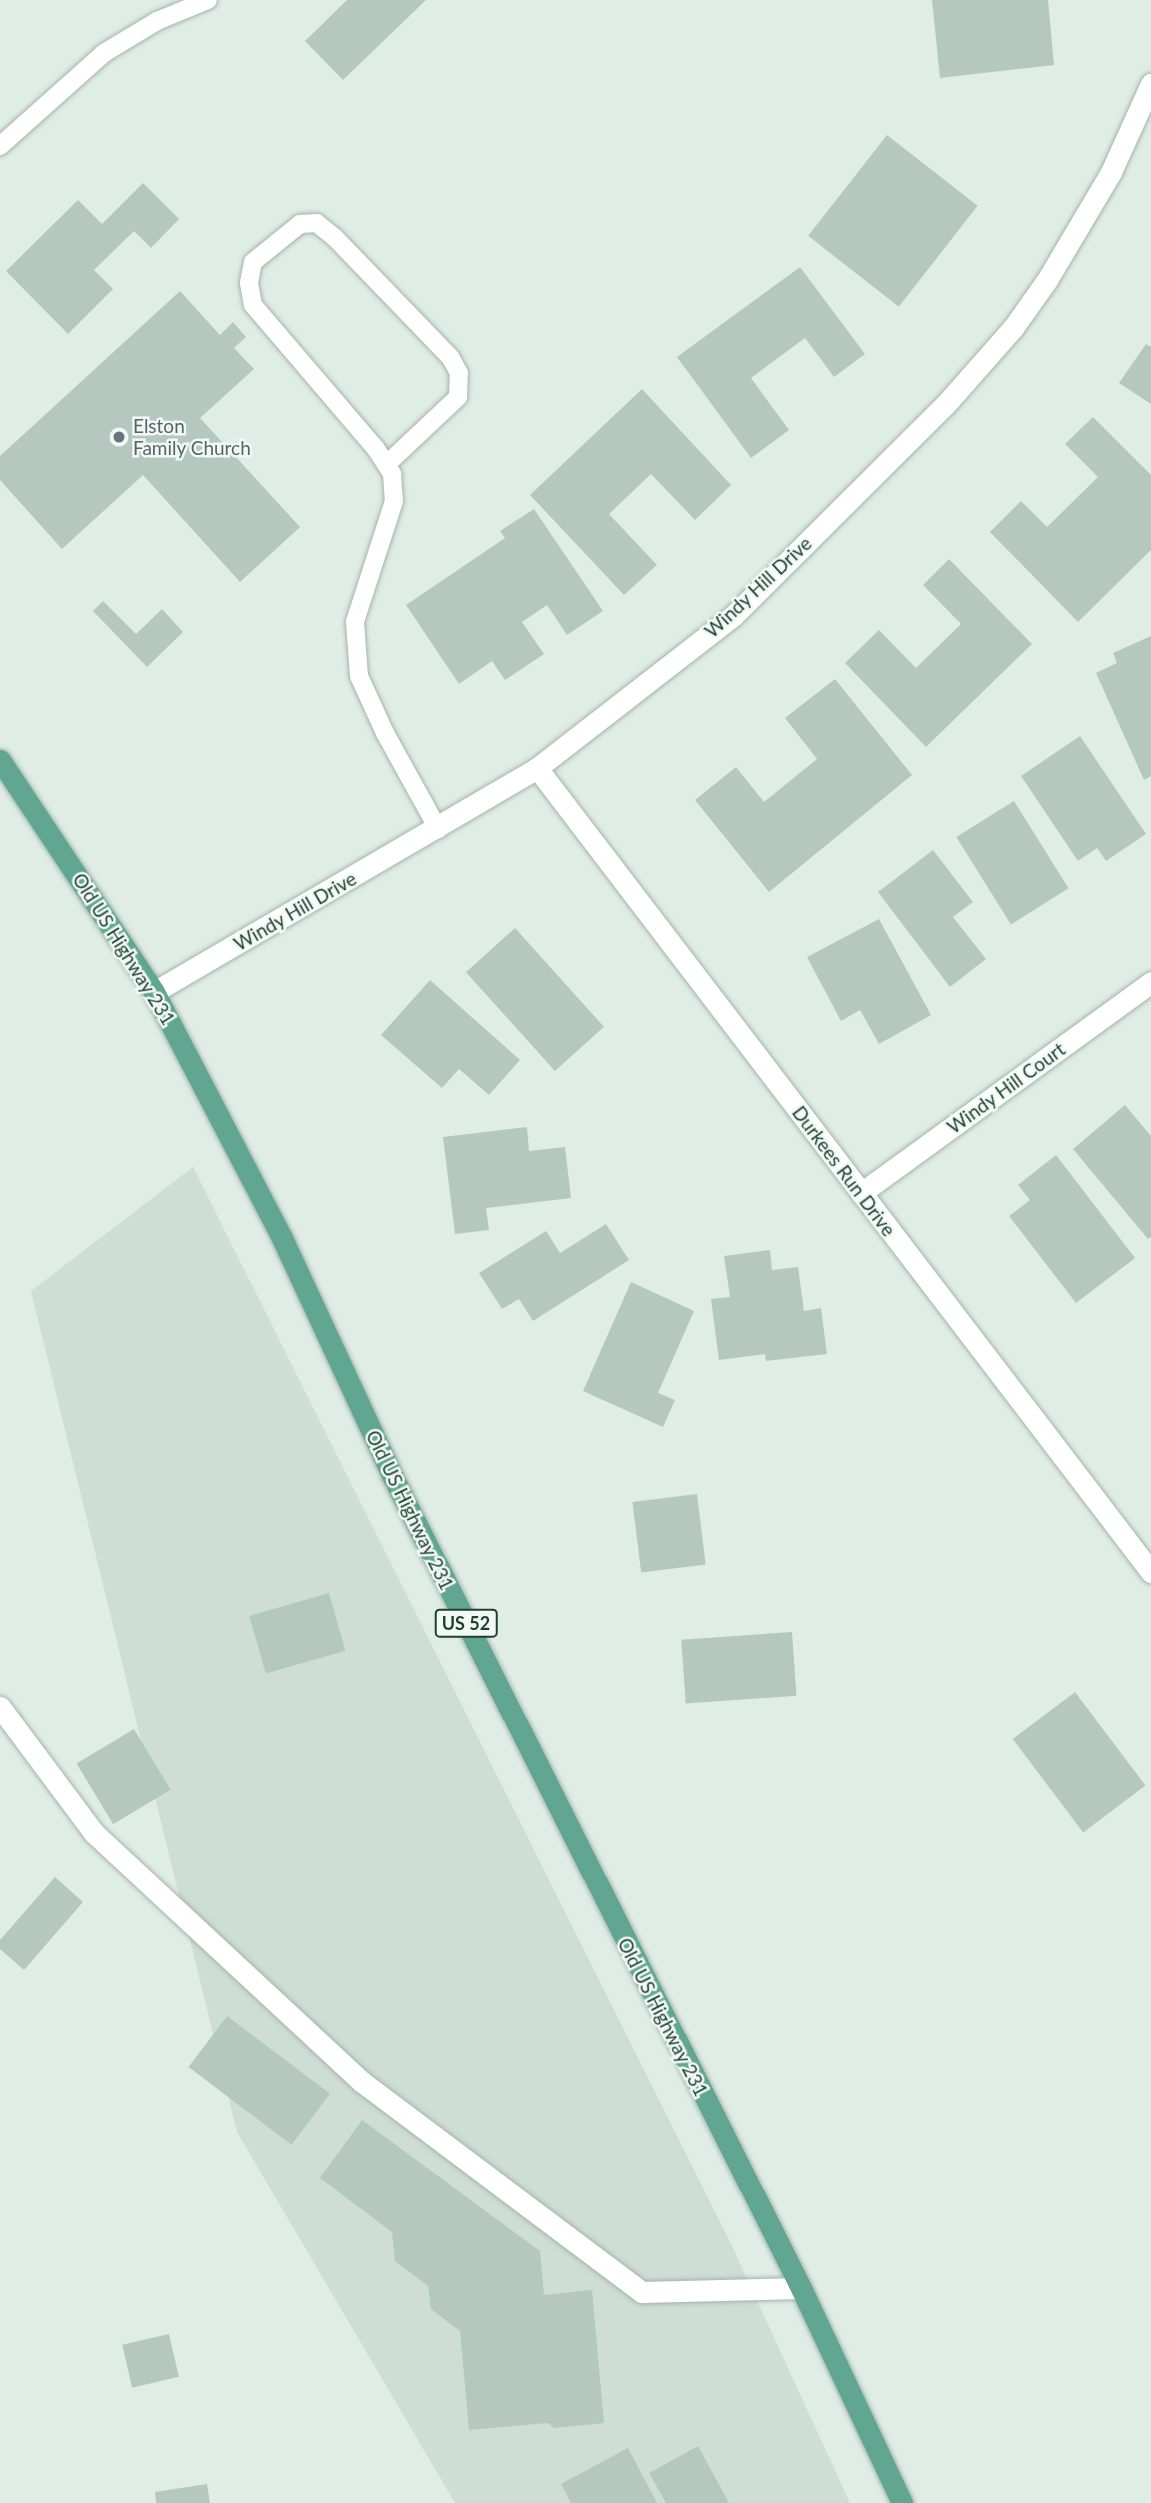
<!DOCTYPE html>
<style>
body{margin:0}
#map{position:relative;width:1151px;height:2503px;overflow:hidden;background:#e0ede6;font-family:Lato,sans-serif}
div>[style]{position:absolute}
.built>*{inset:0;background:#ceddd5}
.building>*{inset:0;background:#b5c8bf;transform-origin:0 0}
.roads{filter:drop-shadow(0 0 2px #a2b5ad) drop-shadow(0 0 2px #a2b5ad)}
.lane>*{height:18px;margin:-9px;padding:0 9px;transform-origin:9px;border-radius:9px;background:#fff}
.street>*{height:21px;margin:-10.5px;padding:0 10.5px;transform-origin:10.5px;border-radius:10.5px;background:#fff}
.primary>*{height:21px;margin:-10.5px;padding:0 10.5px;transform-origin:10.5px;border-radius:10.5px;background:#61a690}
.dots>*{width:19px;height:19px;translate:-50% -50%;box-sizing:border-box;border:4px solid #f1f9f5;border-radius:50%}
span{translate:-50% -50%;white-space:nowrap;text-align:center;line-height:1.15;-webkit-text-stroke:5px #f1f9f5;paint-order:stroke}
.shield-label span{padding:2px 5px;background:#f1f9f5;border:2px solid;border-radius:5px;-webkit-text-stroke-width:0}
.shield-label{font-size:18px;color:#1f3f34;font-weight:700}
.worship-label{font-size:19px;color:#5b616d}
.left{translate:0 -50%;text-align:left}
.street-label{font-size:19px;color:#1f3f34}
</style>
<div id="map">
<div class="built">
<i style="clip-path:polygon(193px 1167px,732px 2246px,850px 2503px,455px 2503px,237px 2132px,31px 1291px)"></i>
</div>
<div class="building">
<i style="clip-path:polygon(347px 0,426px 0,343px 80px,305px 41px)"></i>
<i style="clip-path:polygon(932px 0,1048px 0,1054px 65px,940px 78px)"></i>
<i style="left:887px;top:135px;width:115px;height:128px;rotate:38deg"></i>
<i style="clip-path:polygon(143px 183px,179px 219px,151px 248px,134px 231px,94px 270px,113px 289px,68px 334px,6px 271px,78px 200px,102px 224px)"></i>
<i style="clip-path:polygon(800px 267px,865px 354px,834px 377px,805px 338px,751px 378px,789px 430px,751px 458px,677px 357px)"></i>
<i style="clip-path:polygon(180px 291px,220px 335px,233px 322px,246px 337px,234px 348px,254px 369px,200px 418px,300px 527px,240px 582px,143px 475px,62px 549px,0 480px,0 456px)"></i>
<i style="clip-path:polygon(1146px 344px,1151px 347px,1151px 404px,1119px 383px)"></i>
<i style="clip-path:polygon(642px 389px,731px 485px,695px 520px,651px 474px,609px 514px,657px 565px,624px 595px,530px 495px)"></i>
<i style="clip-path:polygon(1093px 417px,1151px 475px,1151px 550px,1078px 622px,990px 532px,1021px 501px,1047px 527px,1098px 477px,1065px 444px)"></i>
<i style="clip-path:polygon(534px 509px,603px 611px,567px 635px,547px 605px,522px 622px,544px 654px,505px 680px,492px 661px,459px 684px,406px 605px,505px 538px,500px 531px)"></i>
<i style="clip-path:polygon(949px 559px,1032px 644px,926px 747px,845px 663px,879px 630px,916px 668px,961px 624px,923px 585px)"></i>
<i style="clip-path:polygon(103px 601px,136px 634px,162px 609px,183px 632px,147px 667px,93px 611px)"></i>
<i style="clip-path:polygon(1151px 636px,1151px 776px,1144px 780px,1096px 673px,1117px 663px,1113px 653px)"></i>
<i style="clip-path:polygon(835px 679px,912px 775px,769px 892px,695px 800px,736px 767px,764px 802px,817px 759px,785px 718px)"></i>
<i style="clip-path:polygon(1080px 736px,1146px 834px,1106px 861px,1097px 848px,1078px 861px,1021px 776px)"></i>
<i style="left:1014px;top:801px;width:103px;height:68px;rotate:58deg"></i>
<i style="clip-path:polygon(933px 850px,973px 902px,953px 917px,986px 959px,950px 987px,878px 892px)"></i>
<i style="clip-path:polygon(879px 919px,931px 1015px,879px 1044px,860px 1010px,841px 1021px,807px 957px)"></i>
<i style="left:515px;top:928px;width:133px;height:66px;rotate:48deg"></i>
<i style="clip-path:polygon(430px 980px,520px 1060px,489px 1095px,459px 1069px,442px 1088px,381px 1035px)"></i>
<i style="clip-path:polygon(1125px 1105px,1151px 1136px,1151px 1237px,1148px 1239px,1073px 1149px)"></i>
<i style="clip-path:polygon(527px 1127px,529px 1151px,565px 1147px,571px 1198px,486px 1208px,489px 1230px,455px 1234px,443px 1137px)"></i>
<i style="clip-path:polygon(1056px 1155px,1135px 1258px,1076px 1303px,1009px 1216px,1030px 1200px,1018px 1185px)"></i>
<i style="clip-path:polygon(606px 1224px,629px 1260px,533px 1321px,519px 1299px,502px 1309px,479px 1273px,546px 1231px,560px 1253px)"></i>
<i style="clip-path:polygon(770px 1250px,772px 1270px,798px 1267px,804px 1311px,821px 1308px,827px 1354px,766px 1361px,765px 1354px,719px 1360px,711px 1299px,730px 1297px,724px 1256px)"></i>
<i style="clip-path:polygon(631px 1282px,694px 1311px,658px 1393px,675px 1400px,663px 1427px,583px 1391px)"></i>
<i style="left:697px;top:1494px;width:71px;height:65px;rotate:83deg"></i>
<i style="left:329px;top:1593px;width:60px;height:83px;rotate:74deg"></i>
<i style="left:792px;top:1632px;width:64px;height:111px;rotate:86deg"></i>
<i style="left:1075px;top:1692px;width:117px;height:78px;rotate:53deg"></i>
<i style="left:134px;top:1729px;width:71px;height:67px;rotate:59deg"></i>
<i style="clip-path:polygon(55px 1877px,83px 1902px,24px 1970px,0 1949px,0 1940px)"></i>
<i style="left:227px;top:2016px;width:129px;height:64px;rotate:37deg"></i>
<i style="clip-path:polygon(362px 2120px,540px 2251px,544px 2295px,592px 2290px,604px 2423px,554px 2428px,548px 2423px,469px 2430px,460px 2331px,431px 2309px,428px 2286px,395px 2261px,392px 2232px,320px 2178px)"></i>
<i style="left:169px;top:2334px;width:44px;height:48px;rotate:77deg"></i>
<i style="clip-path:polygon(698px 2446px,729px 2503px,666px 2503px,649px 2473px)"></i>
<i style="clip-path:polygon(628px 2448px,657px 2503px,571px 2503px,561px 2484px)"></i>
<i style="clip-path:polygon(207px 2484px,210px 2503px,156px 2503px,155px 2492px)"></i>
</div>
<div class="roads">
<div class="lane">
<i style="left:0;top:146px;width:140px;rotate:-41.8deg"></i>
<i style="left:104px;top:53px;width:62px;rotate:-31.1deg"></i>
<i style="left:157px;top:21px;width:55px;rotate:-22.4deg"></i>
<i style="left:387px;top:464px;width:98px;rotate:-43.3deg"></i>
<i style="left:458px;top:397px;width:24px;rotate:-88deg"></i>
<i style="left:459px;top:373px;width:18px;rotate:-119deg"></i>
<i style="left:450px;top:357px;width:167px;rotate:-134deg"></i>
<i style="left:334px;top:237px;width:22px;rotate:-141deg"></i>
<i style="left:317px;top:223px;width:17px;rotate:177deg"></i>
<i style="left:300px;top:224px;width:60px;rotate:141deg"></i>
<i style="left:253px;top:262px;width:21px;rotate:101deg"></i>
<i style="left:249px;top:283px;width:22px;rotate:80deg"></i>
<i style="left:253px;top:305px;width:189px;rotate:49.5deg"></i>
<i style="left:376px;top:449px;width:30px;rotate:57deg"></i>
<i style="left:392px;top:474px;width:27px;rotate:86deg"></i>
<i style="left:394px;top:501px;width:127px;rotate:107.9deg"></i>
<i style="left:355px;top:622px;width:54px;rotate:85.8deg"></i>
<i style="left:359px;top:676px;width:63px;rotate:65.5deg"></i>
<i style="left:385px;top:733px;width:110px;rotate:61.1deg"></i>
</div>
<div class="street">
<i style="left:537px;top:768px;width:1012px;rotate:52.63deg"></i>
<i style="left:154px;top:992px;width:444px;rotate:-30.3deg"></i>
<i style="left:537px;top:768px;width:248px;rotate:-37.8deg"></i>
<i style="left:733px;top:616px;width:299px;rotate:-44.9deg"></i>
<i style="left:945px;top:405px;width:103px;rotate:-48.6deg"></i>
<i style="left:1013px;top:328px;width:59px;rotate:-54.7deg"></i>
<i style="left:1047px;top:280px;width:126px;rotate:-59.3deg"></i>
<i style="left:1111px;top:172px;width:97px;rotate:-65.6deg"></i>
<i style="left:861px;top:1193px;width:359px;rotate:-36deg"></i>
<i style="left:0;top:1707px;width:157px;rotate:53.3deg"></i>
<i style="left:94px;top:1833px;width:366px;rotate:42.9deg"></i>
<i style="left:362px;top:2082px;width:350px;rotate:36.9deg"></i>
<i style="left:642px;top:2292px;width:159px;rotate:-1.4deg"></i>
</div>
<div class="primary">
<i style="left:0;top:760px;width:278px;rotate:56.4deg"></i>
<i style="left:154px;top:992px;width:277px;rotate:62.5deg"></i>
<i style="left:282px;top:1238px;width:264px;rotate:65.1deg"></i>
<i style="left:393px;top:1477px;width:908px;rotate:63.29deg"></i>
<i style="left:801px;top:2288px;width:238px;rotate:64.8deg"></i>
</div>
</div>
<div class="dots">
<i style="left:119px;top:437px;background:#6b7280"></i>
</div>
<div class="shield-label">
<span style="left:466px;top:1623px">US 52</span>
</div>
<div class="worship-label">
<span class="left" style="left:133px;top:437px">Elston<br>Family Church</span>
</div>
<div class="street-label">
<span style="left:758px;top:587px;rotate:-43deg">Windy Hill Drive</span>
<span style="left:295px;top:911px;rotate:-30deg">Windy Hill Drive</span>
<span style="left:124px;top:949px;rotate:58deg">Old US Highway 231</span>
<span style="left:1006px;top:1088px;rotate:-36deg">Windy Hill Court</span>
<span style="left:844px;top:1171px;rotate:53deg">Durkees Run Drive</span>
<span style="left:410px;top:1510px;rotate:64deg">Old US Highway 231</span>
<span style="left:663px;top:2017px;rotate:63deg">Old US Highway 231</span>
</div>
</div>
